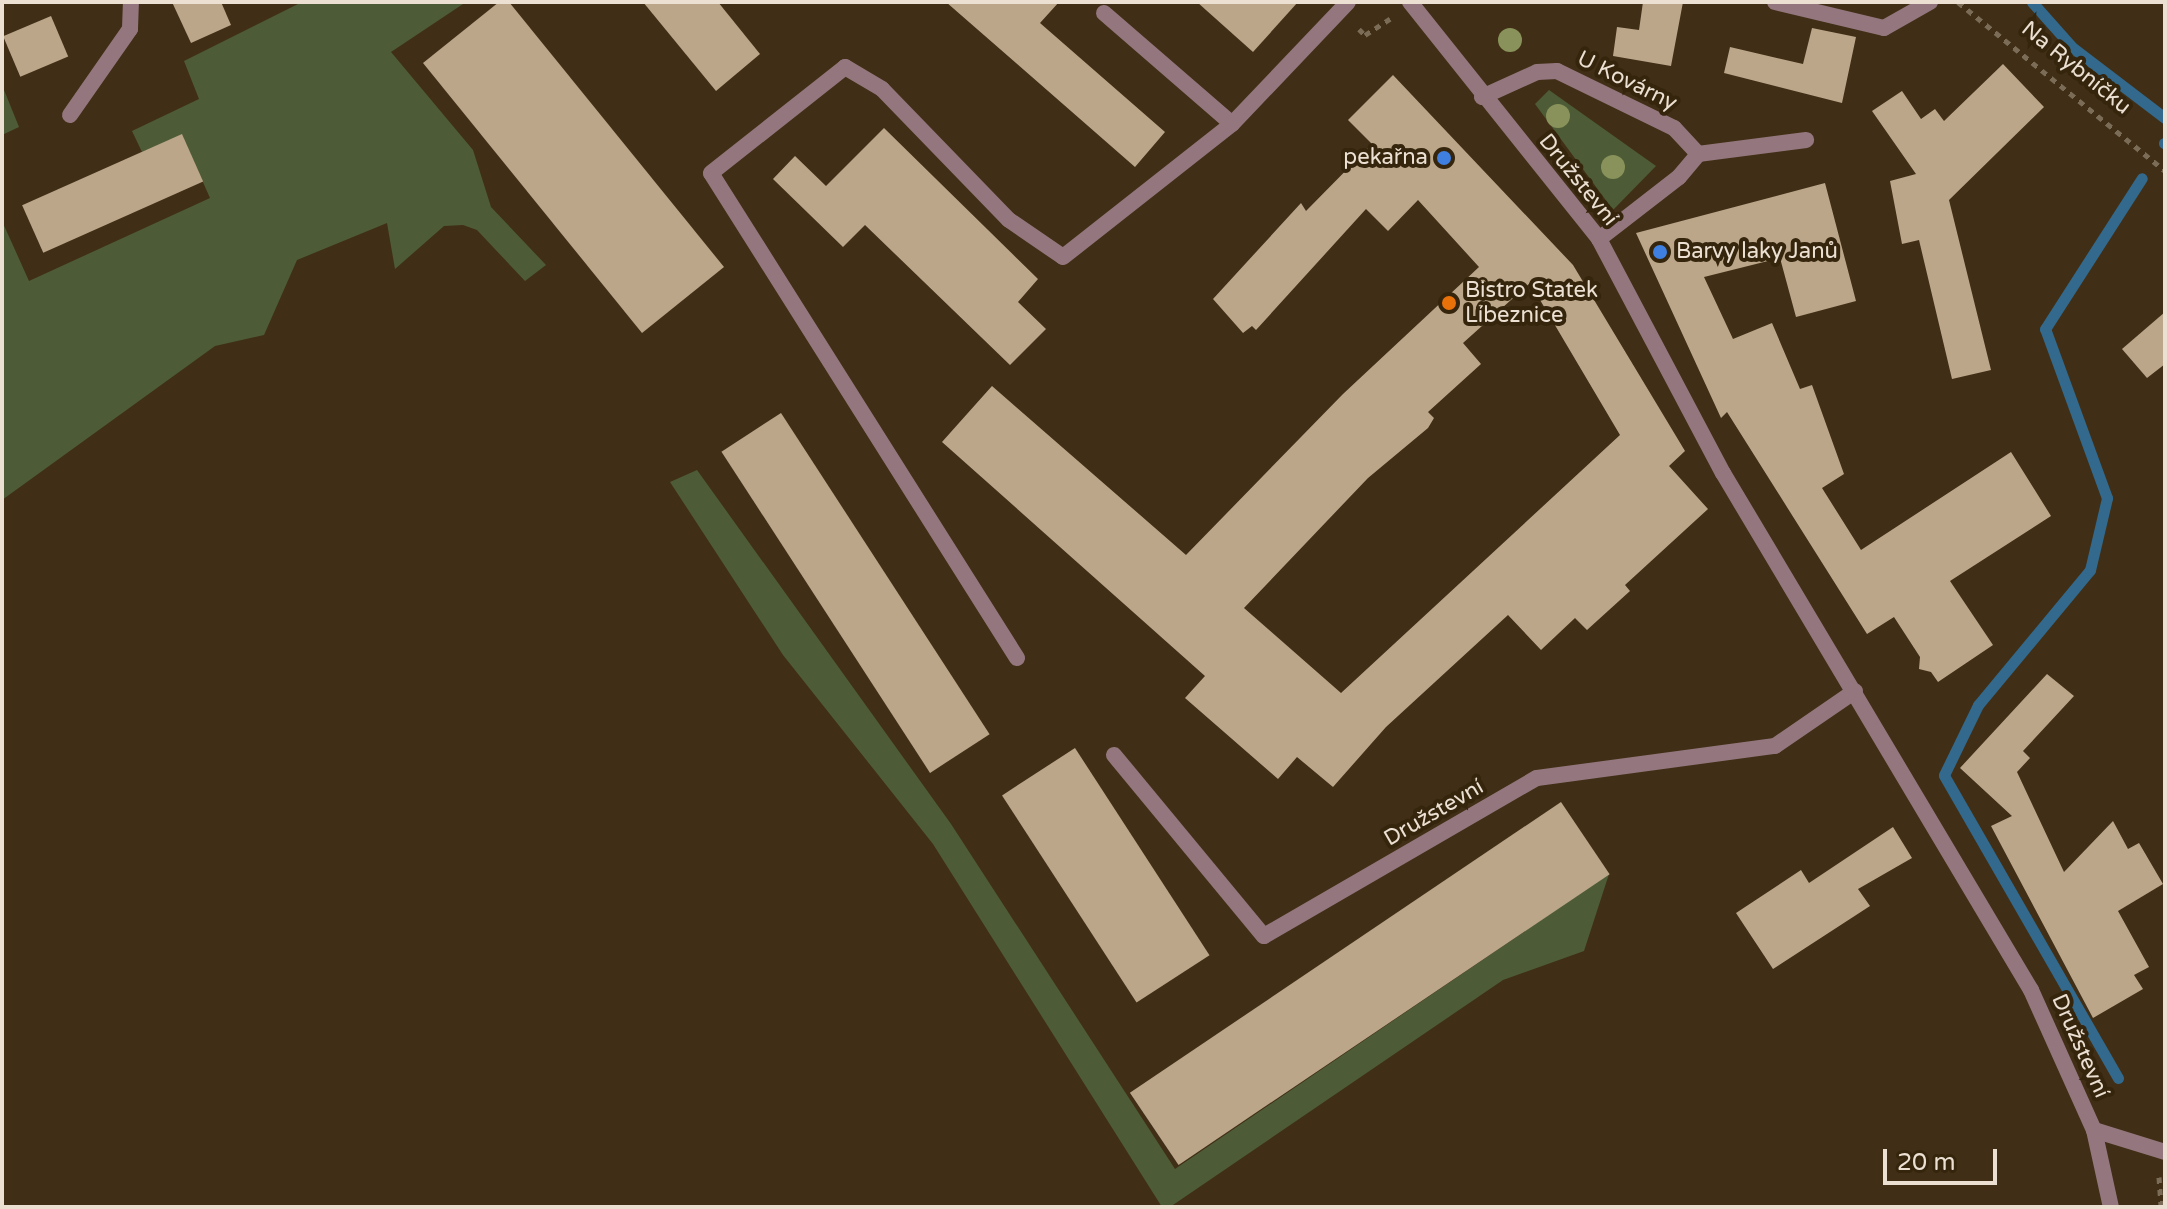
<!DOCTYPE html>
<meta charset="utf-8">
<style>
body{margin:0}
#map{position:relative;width:2167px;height:1209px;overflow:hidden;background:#402f16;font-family:"Varela Round",sans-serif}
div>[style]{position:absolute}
.green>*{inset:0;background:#4d5c36}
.stream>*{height:11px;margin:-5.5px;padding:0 5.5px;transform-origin:5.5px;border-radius:5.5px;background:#32698c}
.building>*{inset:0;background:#bba68a;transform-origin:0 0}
.path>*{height:5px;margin-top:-2.5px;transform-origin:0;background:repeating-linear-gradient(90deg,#7b6c57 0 6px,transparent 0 12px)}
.service>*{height:16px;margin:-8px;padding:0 8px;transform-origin:8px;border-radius:8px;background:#94777e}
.minor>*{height:16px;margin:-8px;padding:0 8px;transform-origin:8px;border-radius:8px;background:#94777e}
.tertiary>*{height:16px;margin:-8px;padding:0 8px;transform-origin:8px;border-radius:8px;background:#94777e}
.trees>*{width:24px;height:24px;margin:-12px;border-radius:50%;background:#88925a}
.dots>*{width:22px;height:22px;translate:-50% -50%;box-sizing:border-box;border:4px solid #35250c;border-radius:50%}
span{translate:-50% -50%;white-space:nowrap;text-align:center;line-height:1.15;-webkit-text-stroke:8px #35250c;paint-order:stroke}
.street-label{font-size:22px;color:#ebe0d2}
.poi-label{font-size:22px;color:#ebe0d2}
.right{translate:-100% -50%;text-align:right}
.left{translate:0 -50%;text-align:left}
.frame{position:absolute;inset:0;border:4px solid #ebe0d2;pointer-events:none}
.scale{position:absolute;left:1883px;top:1149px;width:114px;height:36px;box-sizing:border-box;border:4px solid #ebe0d2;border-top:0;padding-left:10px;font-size:24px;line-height:28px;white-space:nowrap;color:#ebe0d2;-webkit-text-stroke:6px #35250c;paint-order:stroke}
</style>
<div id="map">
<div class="green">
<i style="clip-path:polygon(302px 2px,466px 2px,391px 52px,473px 150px,491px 207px,546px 265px,525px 281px,477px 230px,463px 225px,444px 226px,395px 269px,387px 223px,297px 260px,264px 335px,215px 346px,2px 500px,2px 221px,29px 281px,210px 198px,182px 135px,142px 152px,132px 131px,199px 99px,184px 61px)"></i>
<i style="clip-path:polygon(2px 85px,19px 127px,2px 135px)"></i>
<i style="clip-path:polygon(1549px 90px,1656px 166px,1613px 210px,1535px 104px)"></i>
<i style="clip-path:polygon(697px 470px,951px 824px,1175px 1169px,1609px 874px,1584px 951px,1503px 980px,1170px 1207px,1162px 1207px,933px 844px,783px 655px,670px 482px)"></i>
</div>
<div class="stream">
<i style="left:2032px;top:2px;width:62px;rotate:48.3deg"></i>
<i style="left:2073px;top:48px;width:116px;rotate:37.3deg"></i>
<i style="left:2164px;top:143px;width:1px"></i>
<i style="left:2118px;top:1078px;width:349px;rotate:-119.9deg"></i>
<i style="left:1944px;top:775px;width:78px;rotate:-64.1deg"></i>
<i style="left:1978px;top:705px;width:175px;rotate:-50.3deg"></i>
<i style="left:2090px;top:570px;width:74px;rotate:-76.7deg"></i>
<i style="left:2107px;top:498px;width:180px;rotate:-110.1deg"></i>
<i style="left:2045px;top:329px;width:179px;rotate:-57.3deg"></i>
</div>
<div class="building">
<i style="clip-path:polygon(172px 2px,221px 2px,231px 25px,191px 43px)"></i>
<i style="clip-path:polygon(499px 2px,509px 2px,724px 267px,642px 333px,423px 63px)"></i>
<i style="clip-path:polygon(643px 2px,718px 2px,760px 54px,716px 91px)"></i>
<i style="clip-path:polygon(946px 2px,1059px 2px,1040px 23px,1165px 132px,1135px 167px)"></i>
<i style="clip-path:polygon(1197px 2px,1298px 2px,1253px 52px)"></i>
<i style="clip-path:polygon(1643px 2px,1683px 2px,1671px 66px,1613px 56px,1617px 27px,1639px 30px)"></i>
<i style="left:51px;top:16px;width:44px;height:52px;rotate:67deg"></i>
<i style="clip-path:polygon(1812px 28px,1856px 37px,1842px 103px,1724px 73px,1730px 47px,1803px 64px)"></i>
<i style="clip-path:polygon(2003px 64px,2044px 107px,1949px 200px,1991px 370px,1952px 379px,1919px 240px,1902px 244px,1890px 181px,1916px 174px,1872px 111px,1902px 91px,1921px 119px,1935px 109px,1944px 121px)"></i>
<i style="clip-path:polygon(evenodd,1393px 75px,1573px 265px,1685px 451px,1669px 466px,1708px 509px,1625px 585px,1630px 591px,1587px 630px,1575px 618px,1541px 650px,1508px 615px,1386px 727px,1333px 787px,1297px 757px,1278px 779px,1185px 698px,1205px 676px,942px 442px,992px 386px,1186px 555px,1343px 394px,1479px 267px,1418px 200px,1388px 231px,1366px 209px,1256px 330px,1252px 326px,1243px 333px,1213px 299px,1301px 203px,1306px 211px,1372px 144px,1348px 120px,1393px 75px,1530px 283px,1620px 435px,1341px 693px,1244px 608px,1368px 478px,1428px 428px,1434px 418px,1428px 412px,1481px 364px,1463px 343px,1530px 283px)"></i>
<i style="clip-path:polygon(884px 128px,1038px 279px,1018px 302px,1046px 329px,1010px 365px,865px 225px,843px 247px,773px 179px,795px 156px,826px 186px)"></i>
<i style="left:182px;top:134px;width:52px;height:175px;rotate:66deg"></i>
<i style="clip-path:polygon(1825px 183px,1856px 301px,1796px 317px,1780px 258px,1704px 277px,1733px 339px,1772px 323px,1800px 389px,1812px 385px,1844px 474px,1822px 488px,1861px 550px,2011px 452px,2051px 516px,1950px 581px,1993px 645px,1938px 682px,1931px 672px,1919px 669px,1920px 657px,1894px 617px,1867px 634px,1727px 412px,1721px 418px,1636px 233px)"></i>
<i style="clip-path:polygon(2165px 312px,2165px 364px,2147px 378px,2122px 349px)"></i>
<i style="left:781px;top:413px;width:383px;height:71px;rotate:57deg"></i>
<i style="clip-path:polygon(2047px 674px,2074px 696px,2023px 751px,2030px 758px,2017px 772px,2064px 872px,2113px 821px,2128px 849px,2139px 843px,2163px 884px,2118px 911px,2149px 967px,2134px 975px,2143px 989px,2093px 1018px,1991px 826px,2012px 816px,1960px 768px)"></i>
<i style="left:1075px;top:748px;width:247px;height:87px;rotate:57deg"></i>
<i style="left:1561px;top:802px;width:87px;height:520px;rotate:56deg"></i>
<i style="clip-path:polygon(1893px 827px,1912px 858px,1858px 889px,1870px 906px,1773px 969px,1736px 913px,1801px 870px,1809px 883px)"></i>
</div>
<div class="path">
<i style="left:1958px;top:2px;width:267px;rotate:39.2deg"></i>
<i style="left:1359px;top:29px;width:8px;rotate:45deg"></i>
<i style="left:1365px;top:35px;width:30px;rotate:-33deg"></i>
<i style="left:2159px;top:1177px;width:30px;rotate:86deg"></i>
</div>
<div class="service">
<i style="left:1104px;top:13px;width:169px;rotate:40.9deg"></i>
<i style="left:1017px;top:658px;width:573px;rotate:-122.25deg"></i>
<i style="left:711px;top:173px;width:171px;rotate:-38.3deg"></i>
<i style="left:845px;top:67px;width:43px;rotate:30.7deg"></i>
<i style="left:882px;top:89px;width:182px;rotate:45.9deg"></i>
<i style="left:1009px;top:220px;width:65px;rotate:34.4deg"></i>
<i style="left:1063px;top:257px;width:215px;rotate:-38.2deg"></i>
<i style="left:1232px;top:124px;width:168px;rotate:-46.4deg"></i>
</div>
<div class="minor">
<i style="left:1775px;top:2px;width:112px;rotate:13.4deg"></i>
<i style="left:1884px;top:28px;width:53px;rotate:-29.5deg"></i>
<i style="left:1482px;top:97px;width:60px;rotate:-24.4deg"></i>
<i style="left:1537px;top:72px;width:20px;rotate:-3deg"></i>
<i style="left:1557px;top:71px;width:130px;rotate:26deg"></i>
<i style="left:1674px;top:128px;width:35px;rotate:47deg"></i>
<i style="left:1698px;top:154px;width:109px;rotate:-7.4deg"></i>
<i style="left:70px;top:115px;width:105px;rotate:-55.1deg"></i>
<i style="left:130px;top:29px;width:27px;rotate:-88deg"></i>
<i style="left:1599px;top:239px;width:101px;rotate:-37.8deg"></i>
<i style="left:1679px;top:177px;width:30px;rotate:-50deg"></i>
<i style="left:1114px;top:755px;width:235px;rotate:50.4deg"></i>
<i style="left:1264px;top:936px;width:315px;rotate:-30.1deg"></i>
<i style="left:1537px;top:778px;width:240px;rotate:-7.7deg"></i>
<i style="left:1775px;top:746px;width:97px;rotate:-34.5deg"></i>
<i style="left:2094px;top:1130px;width:74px;rotate:17.2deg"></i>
</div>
<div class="tertiary">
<i style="left:1410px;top:2px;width:303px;rotate:51.4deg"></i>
<i style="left:1599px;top:239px;width:265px;rotate:62.1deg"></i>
<i style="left:1723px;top:473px;width:602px;rotate:59.22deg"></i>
<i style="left:2031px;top:990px;width:154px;rotate:65.8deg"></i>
<i style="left:2094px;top:1130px;width:79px;rotate:77.6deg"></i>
</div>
<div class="trees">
<i style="left:1510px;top:40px"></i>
<i style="left:1558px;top:116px"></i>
<i style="left:1613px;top:167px"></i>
</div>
<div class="dots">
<i style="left:1444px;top:158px;background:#3f7fe0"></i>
<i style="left:1660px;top:252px;background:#3f7fe0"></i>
<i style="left:1449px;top:303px;background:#e8710a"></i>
</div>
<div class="street-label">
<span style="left:2076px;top:68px;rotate:39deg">Na Rybníčku</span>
<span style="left:1627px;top:81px;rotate:26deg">U Kovárny</span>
<span style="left:1578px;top:180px;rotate:51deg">Družstevní</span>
<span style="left:1434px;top:813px;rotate:-30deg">Družstevní</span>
<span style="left:2080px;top:1046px;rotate:66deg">Družstevní</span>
</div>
<div class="poi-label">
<span class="right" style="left:1428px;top:158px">pekařna</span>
<span class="left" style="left:1676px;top:252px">Barvy laky Janů</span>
<span class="left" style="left:1465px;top:303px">Bistro Statek<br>Líbeznice</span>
</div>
<div class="frame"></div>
<div class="scale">20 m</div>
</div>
